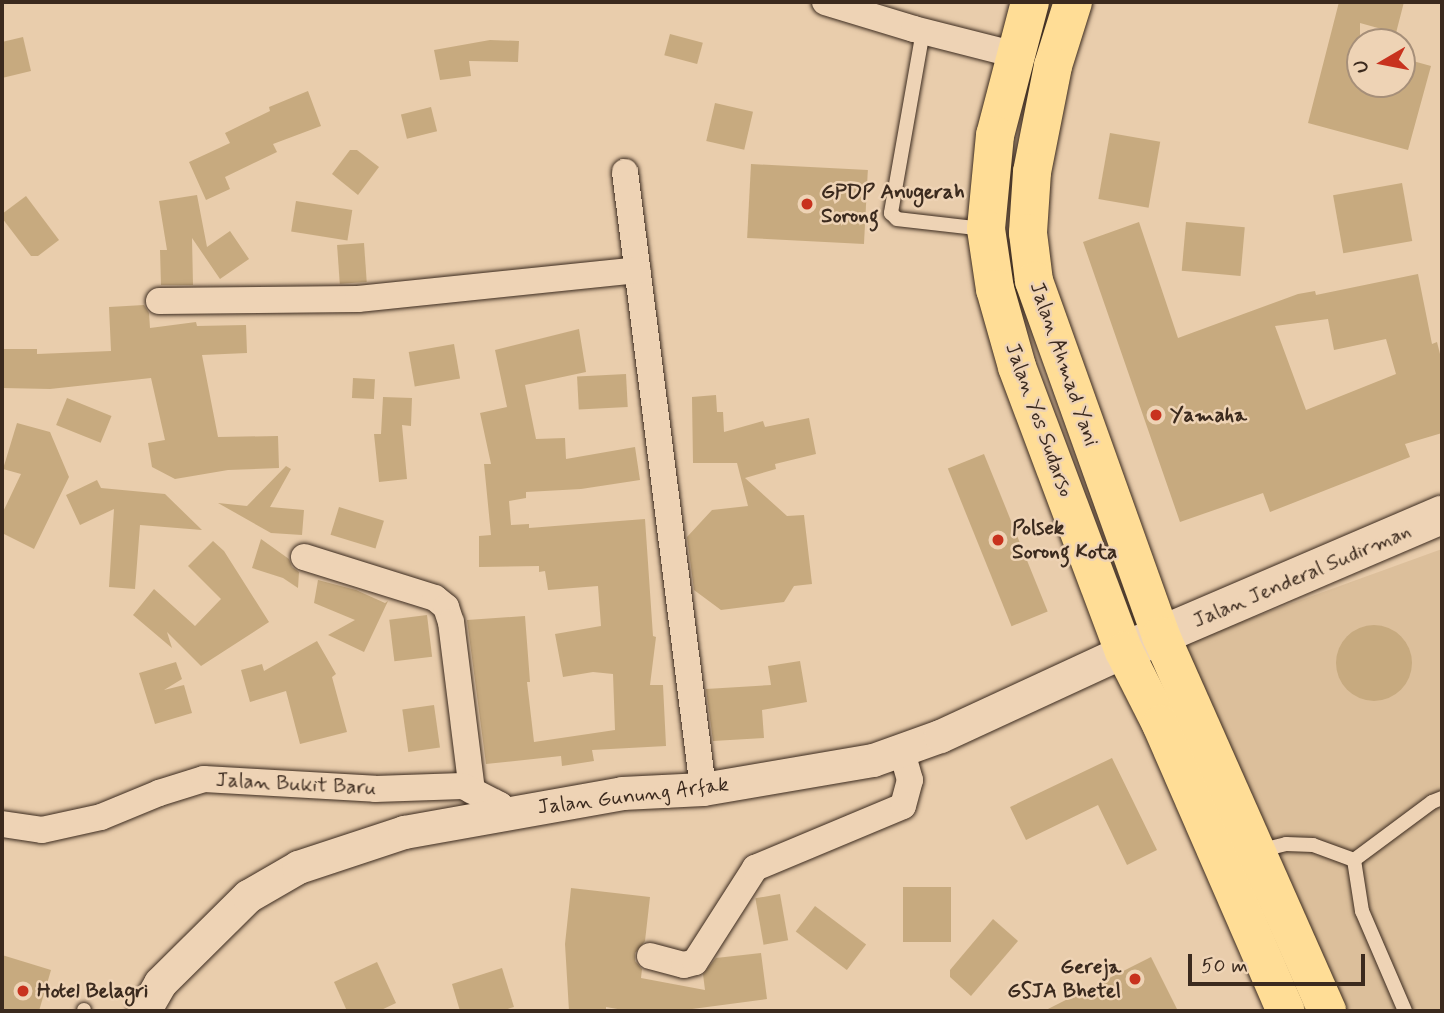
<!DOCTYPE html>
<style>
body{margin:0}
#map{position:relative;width:1444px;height:1013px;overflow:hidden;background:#e9cdac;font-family:Mynerve,sans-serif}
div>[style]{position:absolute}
.built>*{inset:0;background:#dcbf9b}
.building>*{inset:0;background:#c7aa7f;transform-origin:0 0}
.round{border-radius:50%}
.roads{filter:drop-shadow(0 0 2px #3b2a1e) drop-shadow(0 0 2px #3b2a1e)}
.service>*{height:14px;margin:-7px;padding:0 7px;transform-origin:7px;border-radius:7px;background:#eed3b5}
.minor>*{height:26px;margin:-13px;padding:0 13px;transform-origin:13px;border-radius:13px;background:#eed3b5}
.tertiary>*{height:33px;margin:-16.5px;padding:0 16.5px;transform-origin:16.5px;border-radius:16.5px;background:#eed3b5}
.secondary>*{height:38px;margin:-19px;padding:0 19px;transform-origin:19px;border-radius:19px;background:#eed3b5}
.trunk>*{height:38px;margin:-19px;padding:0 19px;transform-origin:19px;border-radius:19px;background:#ffdd96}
.dots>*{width:19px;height:19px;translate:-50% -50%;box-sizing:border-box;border:4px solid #eed3b5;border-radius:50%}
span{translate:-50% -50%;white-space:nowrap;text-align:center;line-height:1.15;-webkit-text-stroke:5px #eed3b5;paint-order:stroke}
.poi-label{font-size:21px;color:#3b2a1e;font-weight:700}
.left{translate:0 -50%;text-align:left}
.right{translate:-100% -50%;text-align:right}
.street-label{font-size:21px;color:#3b2a1e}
.frame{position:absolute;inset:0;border:4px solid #3b2a1e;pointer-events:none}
.north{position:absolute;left:1346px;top:28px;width:70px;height:70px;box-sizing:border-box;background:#eed3b5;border:2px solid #a68f79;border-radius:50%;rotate:260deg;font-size:19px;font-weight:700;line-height:28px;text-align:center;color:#3b2a1e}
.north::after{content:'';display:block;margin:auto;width:24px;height:32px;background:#c8321e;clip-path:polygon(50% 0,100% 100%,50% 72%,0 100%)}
.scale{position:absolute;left:1188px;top:954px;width:177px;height:32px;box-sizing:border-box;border:4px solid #3b2a1e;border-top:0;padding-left:9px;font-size:21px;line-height:24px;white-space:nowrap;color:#3b2a1e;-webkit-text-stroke:5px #eed3b5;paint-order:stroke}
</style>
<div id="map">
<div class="built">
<i style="clip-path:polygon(1442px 549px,1442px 1011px,1336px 1011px,1169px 648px)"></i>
</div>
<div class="building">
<i style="clip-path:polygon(1339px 2px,1404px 2px,1396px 33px,1360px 23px,1360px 84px,1402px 84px,1402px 58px,1431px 66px,1408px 150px,1308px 123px)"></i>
<i style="left:670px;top:34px;width:34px;height:22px;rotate:15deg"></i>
<i style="clip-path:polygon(23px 37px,31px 71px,2px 78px,2px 42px)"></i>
<i style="clip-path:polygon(490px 40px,519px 41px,518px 62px,469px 61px,471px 76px,440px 80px,434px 50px)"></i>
<i style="clip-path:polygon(308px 91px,321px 126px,273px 144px,277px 152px,225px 177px,230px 189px,206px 200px,189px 162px,230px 143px,225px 133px,270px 111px,269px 107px)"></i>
<i style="left:715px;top:103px;width:39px;height:39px;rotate:13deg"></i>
<i style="left:431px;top:107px;width:25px;height:31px;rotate:76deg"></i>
<i style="left:1110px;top:133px;width:51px;height:67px;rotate:10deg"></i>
<i style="clip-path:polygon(350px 150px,357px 150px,379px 167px,358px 195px,332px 174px)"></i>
<i style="left:751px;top:164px;width:117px;height:74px;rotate:3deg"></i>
<i style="left:1402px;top:183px;width:59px;height:70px;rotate:80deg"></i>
<i style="clip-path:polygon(197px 195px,207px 247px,230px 231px,249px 259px,220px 279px,192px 238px,193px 285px,161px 285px,160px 250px,167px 250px,159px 201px)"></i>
<i style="clip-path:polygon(26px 196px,59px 240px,38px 256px,31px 256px,2px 218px,2px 214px)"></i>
<i style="left:296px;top:201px;width:57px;height:31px;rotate:9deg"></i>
<i style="clip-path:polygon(evenodd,1139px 222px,1178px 338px,1298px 294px,1315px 291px,1316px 295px,1418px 274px,1432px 344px,1437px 342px,1442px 362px,1442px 433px,1405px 444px,1410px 457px,1270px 512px,1263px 493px,1180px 522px,1083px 242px,1139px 222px,1328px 319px,1334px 350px,1386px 339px,1396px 374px,1306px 410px,1275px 326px,1328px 319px)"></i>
<i style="left:1186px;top:222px;width:59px;height:49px;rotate:5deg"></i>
<i style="left:364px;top:243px;width:39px;height:27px;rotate:86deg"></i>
<i style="clip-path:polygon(144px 305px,149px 313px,150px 328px,196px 322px,197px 326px,246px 325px,247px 353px,202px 355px,218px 437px,278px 436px,279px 468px,228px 470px,175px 479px,152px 467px,148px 443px,165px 440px,151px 378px,50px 389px,3px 388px,4px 349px,37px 349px,37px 354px,111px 351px,109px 307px)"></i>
<i style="clip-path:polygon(579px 329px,586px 372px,525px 385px,536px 439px,565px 438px,566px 459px,635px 447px,640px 480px,581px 489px,526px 492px,526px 498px,509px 501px,511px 525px,529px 524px,529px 528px,645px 519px,653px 636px,656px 637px,650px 685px,663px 685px,666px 746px,592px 750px,594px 761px,562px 766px,561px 756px,486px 764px,467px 620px,525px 616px,530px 682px,527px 682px,534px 742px,615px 730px,613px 674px,593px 672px,563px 677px,555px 634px,601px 626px,598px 586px,548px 590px,545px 571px,539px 572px,539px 566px,479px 567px,479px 536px,491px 535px,484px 464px,491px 464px,480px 413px,507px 407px,495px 350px)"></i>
<i style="left:454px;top:344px;width:35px;height:46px;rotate:80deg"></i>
<i style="left:626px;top:374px;width:33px;height:49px;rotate:87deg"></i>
<i style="left:353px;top:378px;width:22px;height:20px;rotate:3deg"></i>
<i style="clip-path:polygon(716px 395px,717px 412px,723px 412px,724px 432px,763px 421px,765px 427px,809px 418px,816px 454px,775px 464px,776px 469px,745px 478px,787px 516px,804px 515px,812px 584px,794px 586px,784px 602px,721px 610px,694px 590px,687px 537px,712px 510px,748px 506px,737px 463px,693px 463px,692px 397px)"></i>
<i style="clip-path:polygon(383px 397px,412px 398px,411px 426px,402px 425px,407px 479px,379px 482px,374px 434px,381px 434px)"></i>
<i style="left:67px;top:398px;width:48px;height:29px;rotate:22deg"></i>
<i style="clip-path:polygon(17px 423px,50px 432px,69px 477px,34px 549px,2px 533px,2px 514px,21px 474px,3px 469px)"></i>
<i style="left:984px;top:454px;width:170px;height:39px;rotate:68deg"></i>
<i style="clip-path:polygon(286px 466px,291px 469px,270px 507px,304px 510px,302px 535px,271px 533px,218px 503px,247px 506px)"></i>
<i style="clip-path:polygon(97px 480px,101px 488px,165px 494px,202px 530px,140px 525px,135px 589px,109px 587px,114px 509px,80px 525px,66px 495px)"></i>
<i style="left:339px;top:507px;width:47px;height:29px;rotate:17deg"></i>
<i style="clip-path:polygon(261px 539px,289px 559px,292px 567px,299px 572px,298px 588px,283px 578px,252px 568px)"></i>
<i style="clip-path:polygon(213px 541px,224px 551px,269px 622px,201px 666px,167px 632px,172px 648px,133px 615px,154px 589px,195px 626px,221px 599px,188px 566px)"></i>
<i style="clip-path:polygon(318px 580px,356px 590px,385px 603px,388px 601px,364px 652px,328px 635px,355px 620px,314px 603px)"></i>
<i style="left:427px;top:615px;width:42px;height:38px;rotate:83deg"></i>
<i class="round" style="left:1336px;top:625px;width:76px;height:76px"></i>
<i style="clip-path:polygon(317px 641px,336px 674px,332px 677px,347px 732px,300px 744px,286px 691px,250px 702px,241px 670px,262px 664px,264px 671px)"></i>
<i style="clip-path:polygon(800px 661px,807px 702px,762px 710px,764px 738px,713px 741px,706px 689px,771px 685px,768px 666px)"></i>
<i style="clip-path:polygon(176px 662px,182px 679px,164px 690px,184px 685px,192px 713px,155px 724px,139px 673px)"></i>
<i style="left:434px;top:705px;width:43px;height:32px;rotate:82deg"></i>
<i style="clip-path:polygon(1112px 758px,1157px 850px,1127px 865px,1098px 805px,1026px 840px,1010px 807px)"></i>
<i style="left:903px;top:887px;width:48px;height:55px"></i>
<i style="clip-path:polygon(571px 888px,650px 897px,645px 941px,635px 953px,635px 961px,642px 969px,641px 978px,705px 990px,703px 974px,716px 958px,761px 953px,767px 999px,677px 1011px,629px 1011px,606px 1007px,606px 1011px,569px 1011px,565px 944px)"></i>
<i style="left:780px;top:894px;width:47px;height:25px;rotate:80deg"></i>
<i style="left:815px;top:906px;width:64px;height:32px;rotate:37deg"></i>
<i style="clip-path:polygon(993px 919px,1018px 941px,971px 996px,950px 977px,950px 970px)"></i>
<i style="clip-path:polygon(2px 955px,51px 970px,39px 1011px,2px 1011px)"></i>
<i style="clip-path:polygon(1151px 957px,1178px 1011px,1044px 1011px)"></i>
<i style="clip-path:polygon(377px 962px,396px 1003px,379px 1011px,347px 1011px,334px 982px)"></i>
<i style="clip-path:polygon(502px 968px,514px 1007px,501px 1011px,460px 1011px,452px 984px)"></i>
</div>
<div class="roads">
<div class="service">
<i style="left:923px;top:31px;width:185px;rotate:100deg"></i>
<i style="left:891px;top:213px;width:8px;rotate:45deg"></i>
<i style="left:897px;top:219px;width:88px;rotate:6.6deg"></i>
<i style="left:1258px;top:851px;width:29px;rotate:-14deg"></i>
<i style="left:1286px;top:844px;width:27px;rotate:2deg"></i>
<i style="left:1313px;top:845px;width:44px;rotate:20.1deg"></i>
<i style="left:1354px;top:860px;width:52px;rotate:81.1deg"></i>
<i style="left:1362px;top:911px;width:109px;rotate:66.7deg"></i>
<i style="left:1354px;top:860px;width:97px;rotate:-36.6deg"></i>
<i style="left:1432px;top:802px;width:11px;rotate:-22deg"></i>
<i style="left:84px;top:1011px;width:1px;rotate:-90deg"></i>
</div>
<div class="minor">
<i style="left:825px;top:2px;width:93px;rotate:16.9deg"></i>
<i style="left:914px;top:29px;width:105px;rotate:14.3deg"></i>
<i style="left:625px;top:172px;width:622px;rotate:82.79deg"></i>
<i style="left:159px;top:301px;width:199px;rotate:-0.6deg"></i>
<i style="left:358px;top:299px;width:281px;rotate:-5.9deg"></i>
<i style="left:304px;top:557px;width:137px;rotate:17.4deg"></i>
<i style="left:435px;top:598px;width:14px;rotate:39deg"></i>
<i style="left:446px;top:607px;width:16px;rotate:72deg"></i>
<i style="left:451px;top:622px;width:170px;rotate:82.9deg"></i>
<i style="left:2px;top:824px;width:40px;rotate:8.5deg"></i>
<i style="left:42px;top:830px;width:60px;rotate:-12.4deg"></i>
<i style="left:101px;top:817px;width:63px;rotate:-22.5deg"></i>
<i style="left:159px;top:793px;width:47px;rotate:-17.3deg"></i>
<i style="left:204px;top:779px;width:171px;rotate:3.3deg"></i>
<i style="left:375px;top:789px;width:88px;rotate:-2deg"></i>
<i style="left:463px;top:786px;width:42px;rotate:27.2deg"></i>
<i style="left:500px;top:805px;width:10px;rotate:53deg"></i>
<i style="left:650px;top:956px;width:35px;rotate:15deg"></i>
<i style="left:684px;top:965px;width:11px;rotate:-15deg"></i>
<i style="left:695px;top:962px;width:112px;rotate:-57.4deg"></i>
<i style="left:755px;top:868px;width:160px;rotate:-22.7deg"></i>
<i style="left:903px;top:806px;width:27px;rotate:-75deg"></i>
<i style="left:910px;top:780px;width:32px;rotate:-106deg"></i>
</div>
<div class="tertiary">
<i style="left:144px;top:1011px;width:32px;rotate:-60deg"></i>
<i style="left:160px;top:983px;width:124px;rotate:-44.7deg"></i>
<i style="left:248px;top:896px;width:58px;rotate:-30.1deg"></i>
<i style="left:298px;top:867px;width:112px;rotate:-18.3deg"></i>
<i style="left:404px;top:832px;width:221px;rotate:-10.1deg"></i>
<i style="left:622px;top:793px;width:81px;rotate:-2.8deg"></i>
<i style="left:703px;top:789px;width:172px;rotate:-9.7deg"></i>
<i style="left:873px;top:760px;width:71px;rotate:-19.7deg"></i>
<i style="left:940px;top:736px;width:203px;rotate:-24.8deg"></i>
</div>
<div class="secondary">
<i style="left:1124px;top:651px;width:346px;rotate:-23.2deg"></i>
</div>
<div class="trunk">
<i style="left:1030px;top:2px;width:138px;rotate:104.7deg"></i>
<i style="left:995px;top:135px;width:94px;rotate:95.5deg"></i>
<i style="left:986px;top:229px;width:61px;rotate:81.5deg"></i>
<i style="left:995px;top:289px;width:81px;rotate:74.2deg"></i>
<i style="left:1017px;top:367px;width:303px;rotate:69.4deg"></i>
<i style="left:1124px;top:651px;width:82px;rotate:63.1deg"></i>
<i style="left:1161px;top:724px;width:313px;rotate:66.5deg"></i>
<i style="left:1073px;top:2px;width:67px;rotate:107.4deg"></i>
<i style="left:1053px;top:66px;width:108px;rotate:101.2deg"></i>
<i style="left:1032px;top:172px;width:61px;rotate:93.8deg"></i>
<i style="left:1028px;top:233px;width:48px;rotate:82.9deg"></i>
<i style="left:1034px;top:281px;width:377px;rotate:70.3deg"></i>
<i style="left:1161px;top:636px;width:410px;rotate:66.1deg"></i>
</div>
</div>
<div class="dots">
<i style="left:807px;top:204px;background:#c8321e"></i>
<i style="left:1156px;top:415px;background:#c8321e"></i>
<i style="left:998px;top:540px;background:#c8321e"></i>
<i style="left:1135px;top:979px;background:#c8321e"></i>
<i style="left:23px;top:991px;background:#c8321e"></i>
</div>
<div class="poi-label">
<span class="left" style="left:821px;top:204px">GPDP Anugerah<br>Sorong</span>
<span class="left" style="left:1170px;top:415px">Yamaha</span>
<span class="left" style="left:1012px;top:540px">Polsek<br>Sorong Kota</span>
<span class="right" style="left:1121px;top:979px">Gereja<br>GSJA Bhetel</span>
<span class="left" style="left:37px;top:991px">Hotel Belagri</span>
</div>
<div class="street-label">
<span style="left:1064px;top:364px;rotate:71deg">Jalan Ahmad Yani</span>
<span style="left:1039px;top:420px;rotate:70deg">Jalan Yos Sudarso</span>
<span style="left:1302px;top:576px;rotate:-23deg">Jalan Jenderal Sudirman</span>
<span style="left:296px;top:784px;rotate:3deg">Jalan Bukit Baru</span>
<span style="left:633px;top:796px;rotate:-7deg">Jalan Gunung Arfak</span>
</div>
<div class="frame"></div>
<div class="north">U</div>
<div class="scale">50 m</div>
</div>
